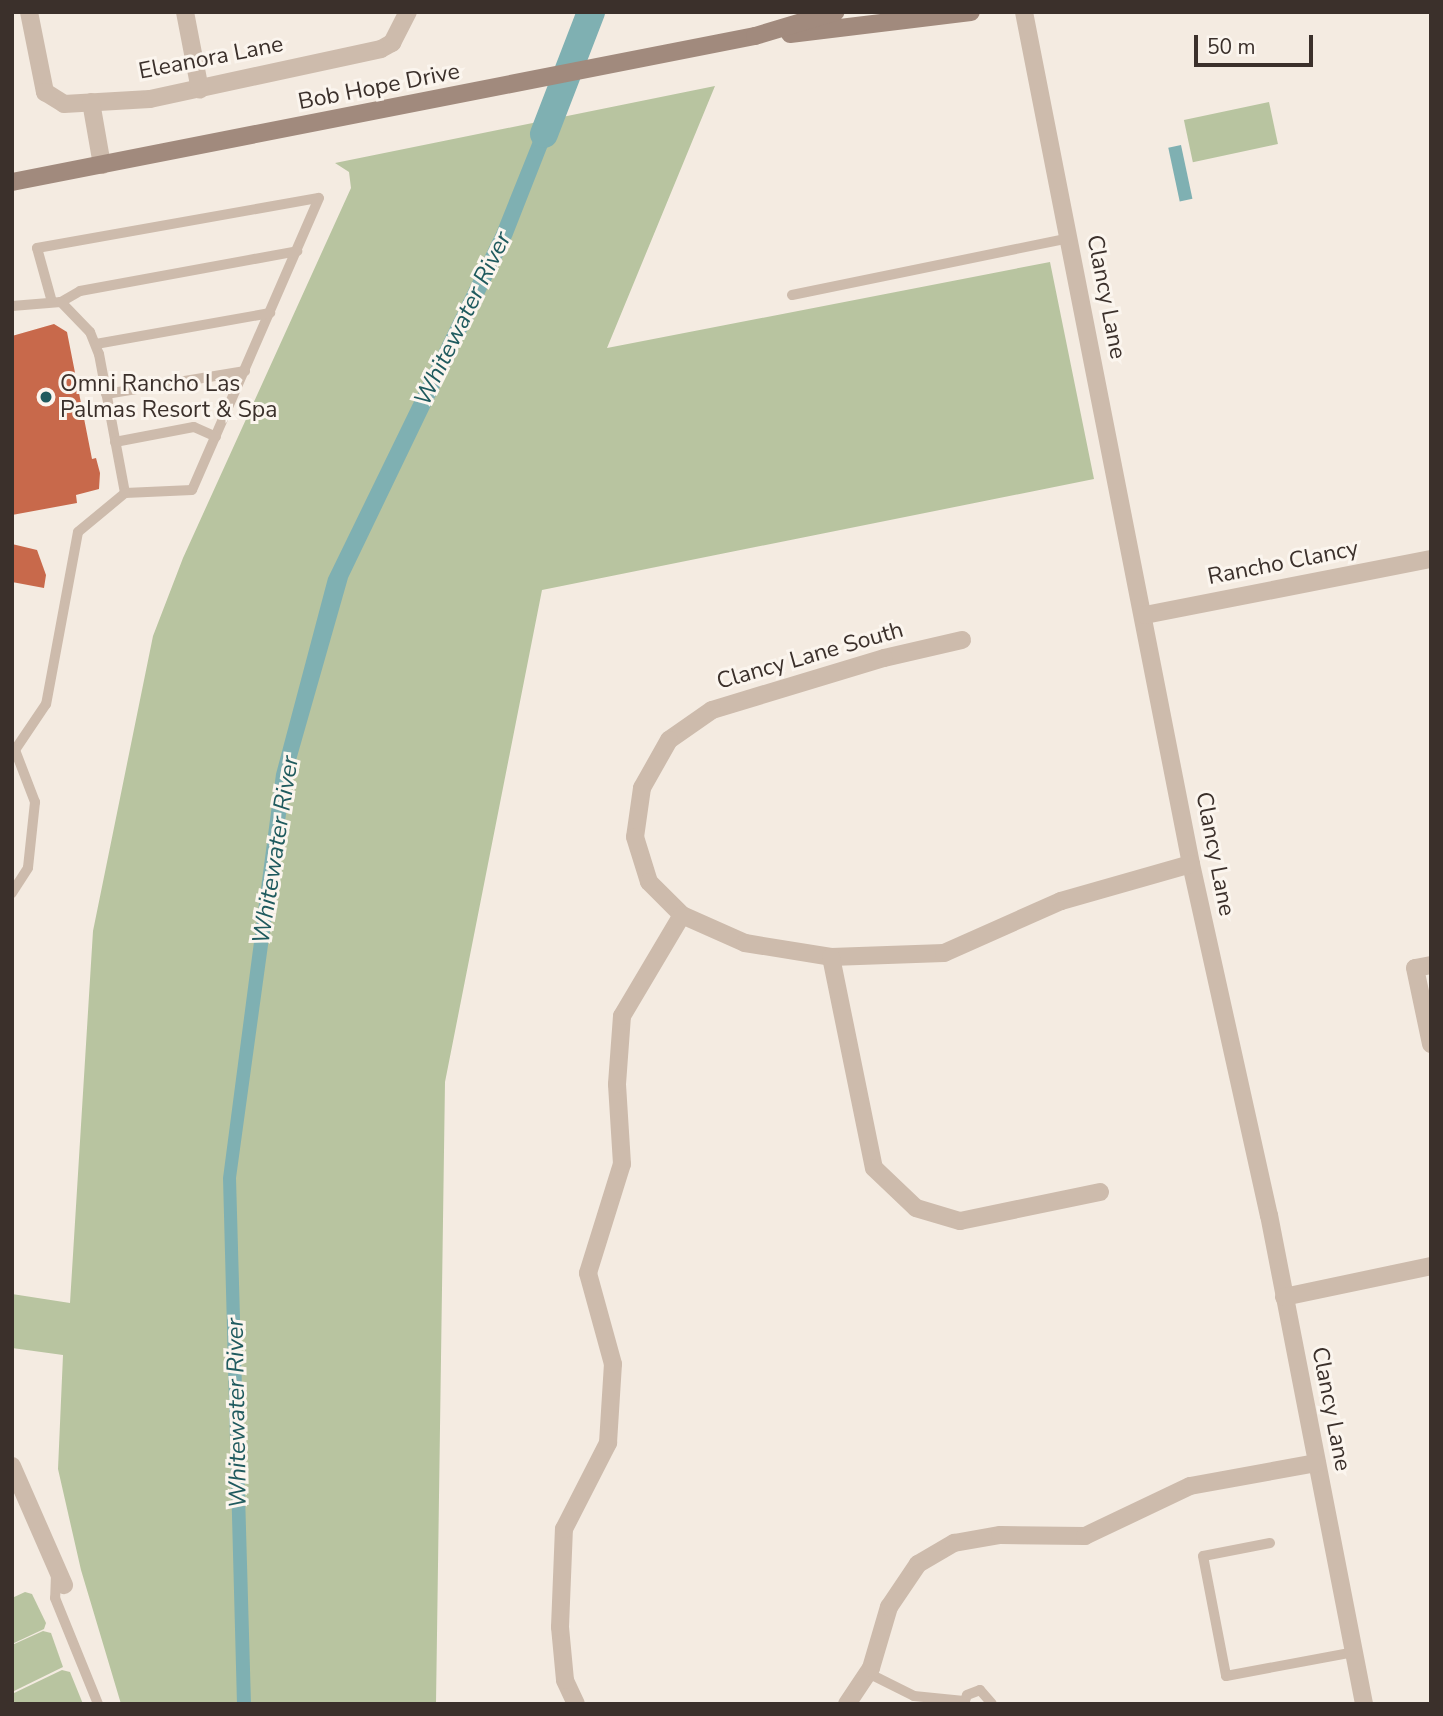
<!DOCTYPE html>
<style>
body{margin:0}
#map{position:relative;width:1443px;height:1716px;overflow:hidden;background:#f4ebe1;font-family:"Nunito Sans",sans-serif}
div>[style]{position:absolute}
.green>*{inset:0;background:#b8c4a0;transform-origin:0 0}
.water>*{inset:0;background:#7fb0b2;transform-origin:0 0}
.river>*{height:28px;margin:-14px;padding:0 14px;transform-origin:14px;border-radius:14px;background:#7fb0b2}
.building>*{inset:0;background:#c8694b}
.lane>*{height:10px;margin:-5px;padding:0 5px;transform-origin:5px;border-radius:5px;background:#cdbbac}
.street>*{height:18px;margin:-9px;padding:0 9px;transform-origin:9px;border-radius:9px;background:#cdbbac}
.secondary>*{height:18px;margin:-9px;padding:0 9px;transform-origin:9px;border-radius:9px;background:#a18a7d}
.dots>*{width:19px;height:19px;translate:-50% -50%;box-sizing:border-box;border:4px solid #fbf5ee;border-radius:50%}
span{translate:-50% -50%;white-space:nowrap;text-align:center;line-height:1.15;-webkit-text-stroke:6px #fbf5ee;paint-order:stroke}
.street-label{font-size:23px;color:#3b302b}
.poi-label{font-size:23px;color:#3b302b}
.left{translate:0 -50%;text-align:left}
.water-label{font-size:24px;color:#1f5a5e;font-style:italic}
.frame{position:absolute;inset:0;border:14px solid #3b302b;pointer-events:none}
.scale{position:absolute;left:1194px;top:35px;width:119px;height:32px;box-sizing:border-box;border:4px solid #3b302b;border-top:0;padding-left:9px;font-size:21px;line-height:24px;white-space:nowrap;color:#3b302b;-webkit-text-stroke:5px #fbf5ee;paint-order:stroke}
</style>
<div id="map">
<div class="green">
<i style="clip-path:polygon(715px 86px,607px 348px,1050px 262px,1094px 479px,542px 590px,445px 1082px,436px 1704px,121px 1704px,81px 1570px,58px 1469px,63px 1355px,12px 1348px,12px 1294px,70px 1303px,93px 931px,153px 636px,183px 558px,351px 188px,349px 172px,335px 163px)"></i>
<i style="left:1269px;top:102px;width:43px;height:87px;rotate:78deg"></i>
<i style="clip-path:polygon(25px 1592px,32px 1594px,46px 1623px,44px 1629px,12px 1644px,12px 1598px)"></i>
<i style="clip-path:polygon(43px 1631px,51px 1633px,63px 1667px,12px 1692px,12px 1645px)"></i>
<i style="clip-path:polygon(62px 1670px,70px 1672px,83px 1704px,12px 1704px,12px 1694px)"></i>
</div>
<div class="water">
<i style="clip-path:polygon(567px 97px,512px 237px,348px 578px,291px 778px,236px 1178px,251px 1704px,237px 1704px,223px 1178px,276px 774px,328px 578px,496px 233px,549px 101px)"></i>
<i style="left:1181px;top:145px;width:55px;height:13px;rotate:78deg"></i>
</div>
<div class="river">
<i style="left:544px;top:134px;width:131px;rotate:-68.9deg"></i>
</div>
<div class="building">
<i style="clip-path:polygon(54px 324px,67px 332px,92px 459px,96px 458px,100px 473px,99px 489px,76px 495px,77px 503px,12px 515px,12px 336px)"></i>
<i style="clip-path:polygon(12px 544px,37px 550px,46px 575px,44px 588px,12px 582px)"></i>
</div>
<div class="lane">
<i style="left:792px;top:295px;width:283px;rotate:-11.6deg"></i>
<i style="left:52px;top:302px;width:56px;rotate:-105.5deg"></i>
<i style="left:37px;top:248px;width:286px;rotate:-10.1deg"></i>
<i style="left:319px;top:198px;width:318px;rotate:113.5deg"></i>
<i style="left:192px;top:490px;width:67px;rotate:177.4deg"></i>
<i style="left:61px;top:302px;width:22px;rotate:-30deg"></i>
<i style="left:80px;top:291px;width:221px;rotate:-10.4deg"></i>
<i style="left:12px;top:306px;width:49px;rotate:-4.7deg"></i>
<i style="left:61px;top:302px;width:42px;rotate:46deg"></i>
<i style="left:90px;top:332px;width:24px;rotate:68deg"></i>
<i style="left:99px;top:354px;width:141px;rotate:79.4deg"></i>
<i style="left:125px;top:493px;width:61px;rotate:140.3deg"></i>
<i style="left:78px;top:532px;width:175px;rotate:100.5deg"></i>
<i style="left:46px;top:704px;width:55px;rotate:124deg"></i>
<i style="left:15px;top:750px;width:56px;rotate:69deg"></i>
<i style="left:35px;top:802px;width:66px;rotate:96.1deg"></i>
<i style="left:28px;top:868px;width:30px;rotate:123deg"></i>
<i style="left:96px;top:344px;width:177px;rotate:-10.1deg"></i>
<i style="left:106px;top:394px;width:141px;rotate:-9.4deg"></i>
<i style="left:115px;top:442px;width:80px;rotate:-10.8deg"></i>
<i style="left:194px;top:427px;width:24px;rotate:24deg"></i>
<i style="left:1270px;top:1543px;width:68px;rotate:169deg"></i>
<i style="left:1203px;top:1556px;width:122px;rotate:79.1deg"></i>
<i style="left:1226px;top:1676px;width:130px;rotate:-10.6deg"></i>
<i style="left:56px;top:1574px;width:24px;rotate:92deg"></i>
<i style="left:55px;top:1598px;width:114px;rotate:67.9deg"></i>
<i style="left:868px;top:1673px;width:51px;rotate:26.6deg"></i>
<i style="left:914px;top:1696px;width:50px;rotate:5.7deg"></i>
<i style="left:964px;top:1704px;width:9px;rotate:-72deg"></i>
<i style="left:967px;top:1695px;width:14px;rotate:-21deg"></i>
<i style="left:980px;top:1690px;width:18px;rotate:49deg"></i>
</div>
<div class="street">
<i style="left:29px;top:12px;width:82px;rotate:78.7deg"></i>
<i style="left:45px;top:92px;width:22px;rotate:32deg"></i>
<i style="left:64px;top:104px;width:86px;rotate:-3.3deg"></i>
<i style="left:150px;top:99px;width:236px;rotate:-12.2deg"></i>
<i style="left:381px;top:49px;width:13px;rotate:-29deg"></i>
<i style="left:392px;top:43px;width:35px;rotate:-63deg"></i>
<i style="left:185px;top:12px;width:79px;rotate:79.1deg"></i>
<i style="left:1024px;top:12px;width:868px;rotate:78.91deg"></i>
<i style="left:1191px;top:864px;width:360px;rotate:77.5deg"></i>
<i style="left:1269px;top:1215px;width:498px;rotate:79deg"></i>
<i style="left:91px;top:102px;width:64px;rotate:80.1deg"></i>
<i style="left:1145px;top:615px;width:291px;rotate:-11.1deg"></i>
<i style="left:962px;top:640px;width:80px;rotate:167deg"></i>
<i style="left:884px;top:658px;width:180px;rotate:163.2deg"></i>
<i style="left:712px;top:710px;width:52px;rotate:145.1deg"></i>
<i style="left:669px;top:740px;width:55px;rotate:119.4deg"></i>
<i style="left:642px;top:788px;width:49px;rotate:98.1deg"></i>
<i style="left:635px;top:837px;width:47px;rotate:72.7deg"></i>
<i style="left:649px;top:882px;width:47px;rotate:45deg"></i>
<i style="left:682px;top:915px;width:69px;rotate:24deg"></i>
<i style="left:745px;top:943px;width:87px;rotate:9.2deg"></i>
<i style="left:831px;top:957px;width:113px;rotate:-2deg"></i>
<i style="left:944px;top:953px;width:128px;rotate:-24deg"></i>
<i style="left:1061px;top:901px;width:135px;rotate:-15.9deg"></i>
<i style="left:831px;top:957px;width:215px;rotate:78.5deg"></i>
<i style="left:874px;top:1168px;width:58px;rotate:43.6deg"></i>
<i style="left:916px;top:1208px;width:46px;rotate:16.5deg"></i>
<i style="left:960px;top:1221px;width:143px;rotate:-11.7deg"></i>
<i style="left:1431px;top:965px;width:16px;rotate:169deg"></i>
<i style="left:1415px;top:968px;width:78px;rotate:78.1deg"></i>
<i style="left:1284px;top:1297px;width:150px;rotate:-11.9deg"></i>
<i style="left:12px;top:1466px;width:130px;rotate:66.4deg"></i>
<i style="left:576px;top:1704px;width:26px;rotate:-115deg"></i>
<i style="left:565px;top:1680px;width:53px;rotate:-95.4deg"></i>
<i style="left:560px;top:1627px;width:98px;rotate:-87.7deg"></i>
<i style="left:564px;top:1529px;width:97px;rotate:-62.9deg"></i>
<i style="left:608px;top:1443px;width:79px;rotate:-86.4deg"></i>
<i style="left:613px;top:1364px;width:94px;rotate:-105.4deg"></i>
<i style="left:588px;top:1273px;width:114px;rotate:-72.7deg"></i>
<i style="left:622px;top:1164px;width:80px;rotate:-93.6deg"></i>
<i style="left:617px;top:1084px;width:68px;rotate:-85.8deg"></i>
<i style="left:622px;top:1016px;width:117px;rotate:-59.3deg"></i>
<i style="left:847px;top:1704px;width:43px;rotate:-56.3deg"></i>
<i style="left:871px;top:1668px;width:64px;rotate:-73.6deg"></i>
<i style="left:889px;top:1607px;width:52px;rotate:-56deg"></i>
<i style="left:918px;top:1564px;width:42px;rotate:-30.3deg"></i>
<i style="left:954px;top:1543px;width:47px;rotate:-9.9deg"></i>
<i style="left:1000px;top:1535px;width:85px;rotate:0.7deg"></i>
<i style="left:1085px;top:1536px;width:116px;rotate:-25.5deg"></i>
<i style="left:1190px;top:1486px;width:129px;rotate:-10.3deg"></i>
</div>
<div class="secondary">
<i style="left:790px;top:34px;width:182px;rotate:-6.9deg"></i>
<i style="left:12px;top:182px;width:757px;rotate:-11.12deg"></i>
<i style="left:755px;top:36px;width:84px;rotate:-16.7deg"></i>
</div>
<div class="dots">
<i style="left:46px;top:397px;background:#1f5a5e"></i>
</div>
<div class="street-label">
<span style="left:211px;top:58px;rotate:-11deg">Eleanora Lane</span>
<span style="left:379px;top:87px;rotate:-11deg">Bob Hope Drive</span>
<span style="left:1106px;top:297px;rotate:79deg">Clancy Lane</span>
<span style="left:1283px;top:563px;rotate:-11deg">Rancho Clancy</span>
<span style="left:810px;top:656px;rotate:-16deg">Clancy Lane South</span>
<span style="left:1215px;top:854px;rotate:79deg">Clancy Lane</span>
<span style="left:1331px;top:1409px;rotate:79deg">Clancy Lane</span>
</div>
<div class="poi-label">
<span class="left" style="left:60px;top:397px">Omni Rancho Las<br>Palmas Resort &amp; Spa</span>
</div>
<div class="water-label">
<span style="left:463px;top:319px;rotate:-64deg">Whitewater River</span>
<span style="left:276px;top:850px;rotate:-81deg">Whitewater River</span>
<span style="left:237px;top:1413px;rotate:-91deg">Whitewater River</span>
</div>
<div class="frame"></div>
<div class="scale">50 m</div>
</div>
